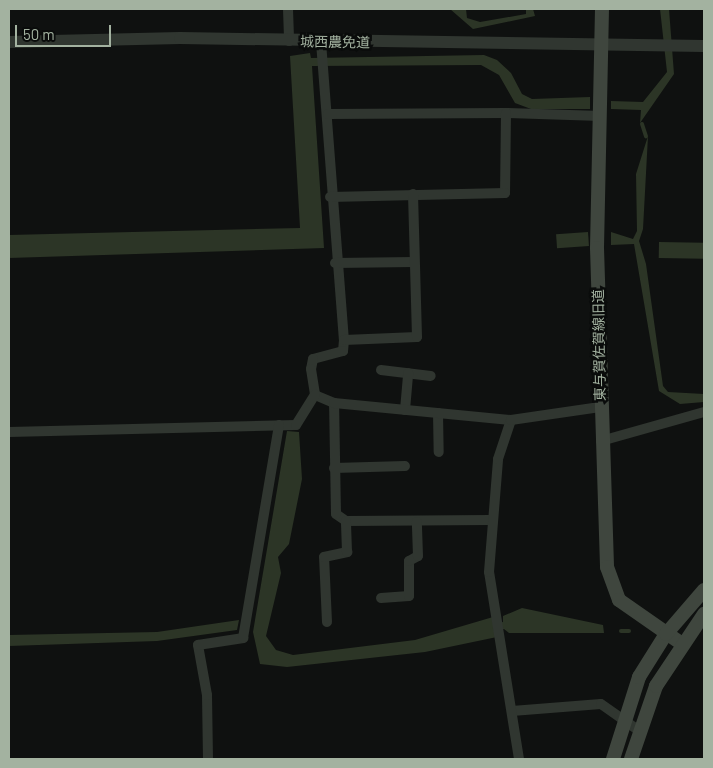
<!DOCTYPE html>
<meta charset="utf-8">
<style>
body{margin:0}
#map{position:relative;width:713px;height:768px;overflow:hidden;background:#0f1110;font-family:Barlow,"Noto Sans JP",sans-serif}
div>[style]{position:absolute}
.water>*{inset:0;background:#2c3526;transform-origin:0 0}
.stream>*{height:4px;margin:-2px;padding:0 2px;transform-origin:2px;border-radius:2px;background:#2c3526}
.minor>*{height:10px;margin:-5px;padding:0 5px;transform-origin:5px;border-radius:5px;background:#303630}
.tertiary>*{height:12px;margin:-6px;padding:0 6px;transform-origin:6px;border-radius:6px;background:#303630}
.secondary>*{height:14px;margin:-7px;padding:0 7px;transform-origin:7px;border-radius:7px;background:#3f463e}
span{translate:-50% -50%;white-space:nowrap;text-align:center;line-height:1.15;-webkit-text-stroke:5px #0a0c0b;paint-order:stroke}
.street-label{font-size:14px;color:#a3b2a0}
.frame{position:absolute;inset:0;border:10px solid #a3b2a0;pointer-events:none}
.scale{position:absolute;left:15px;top:25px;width:96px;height:22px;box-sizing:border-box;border:2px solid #a3b2a0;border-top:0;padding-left:6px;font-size:15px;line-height:18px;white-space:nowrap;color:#a3b2a0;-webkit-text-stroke:4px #0a0c0b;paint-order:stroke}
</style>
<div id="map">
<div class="water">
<i style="clip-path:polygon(450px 9px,466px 9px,467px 18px,480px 22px,526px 14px,526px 9px,533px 9px,535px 16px,473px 29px)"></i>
<i style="clip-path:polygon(660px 9px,669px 9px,674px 74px,640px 123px,641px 110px,611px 109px,611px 101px,643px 102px,667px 72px)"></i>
<i style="clip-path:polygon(310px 53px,311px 58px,484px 55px,497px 60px,511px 73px,522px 94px,532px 99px,590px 97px,590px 109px,531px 109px,515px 103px,499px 75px,481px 65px,312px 66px,324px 248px,9px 258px,9px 235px,300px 228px,290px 56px)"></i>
<i style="clip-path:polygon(648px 136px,643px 229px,639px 241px,646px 264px,663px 386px,668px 392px,704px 394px,704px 402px,680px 404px,659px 391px,634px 244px,611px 245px,611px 232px,633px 239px,637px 231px,636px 174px)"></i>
<i style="left:588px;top:232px;width:14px;height:32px;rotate:86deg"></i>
<i style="left:659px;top:242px;width:45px;height:16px;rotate:1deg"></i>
<i style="clip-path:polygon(287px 431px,299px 432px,302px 479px,289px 544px,278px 557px,281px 573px,266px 636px,276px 650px,293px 655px,415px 640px,493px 617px,495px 623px,503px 622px,503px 616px,522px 608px,603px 625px,604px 633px,509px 633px,504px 629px,495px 630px,497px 637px,425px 652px,287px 667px,260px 664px,253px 632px)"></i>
<i style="clip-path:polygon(239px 620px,237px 630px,157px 641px,9px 646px,9px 635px,157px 632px)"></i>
</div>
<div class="stream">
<i style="left:642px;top:124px;width:13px;rotate:72deg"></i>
<i style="left:621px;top:631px;width:8px"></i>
</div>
<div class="minor">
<i style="left:288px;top:9px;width:32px;rotate:88deg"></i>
<i style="left:321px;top:42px;width:299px;rotate:85.6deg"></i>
<i style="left:344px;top:340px;width:11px;rotate:95deg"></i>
<i style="left:343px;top:351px;width:31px;rotate:165deg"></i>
<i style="left:313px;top:359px;width:10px;rotate:101deg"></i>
<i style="left:311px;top:369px;width:26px;rotate:81deg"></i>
<i style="left:315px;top:395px;width:21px;rotate:23deg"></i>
<i style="left:506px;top:113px;width:95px;rotate:1.8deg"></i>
<i style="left:328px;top:114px;width:178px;rotate:-0.3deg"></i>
<i style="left:506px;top:113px;width:80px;rotate:90.7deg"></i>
<i style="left:505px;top:193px;width:175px;rotate:178.7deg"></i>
<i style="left:335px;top:263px;width:79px;rotate:-0.7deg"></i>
<i style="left:344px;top:340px;width:73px;rotate:-2.4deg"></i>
<i style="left:417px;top:337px;width:143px;rotate:-91.6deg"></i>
<i style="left:381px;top:370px;width:50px;rotate:6.8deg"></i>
<i style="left:405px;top:410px;width:37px;rotate:-85deg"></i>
<i style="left:438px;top:413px;width:39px;rotate:89deg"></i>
<i style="left:9px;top:432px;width:287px;rotate:-1.4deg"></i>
<i style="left:296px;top:425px;width:36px;rotate:-58deg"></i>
<i style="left:601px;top:441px;width:107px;rotate:-15.7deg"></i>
<i style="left:334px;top:468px;width:71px;rotate:-1.6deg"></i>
<i style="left:490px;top:520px;width:144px;rotate:179.6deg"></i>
<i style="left:346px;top:521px;width:12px;rotate:-145deg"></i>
<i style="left:336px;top:514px;width:111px;rotate:-91deg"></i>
<i style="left:334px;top:403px;width:178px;rotate:5.5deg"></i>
<i style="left:381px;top:598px;width:28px;rotate:-4deg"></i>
<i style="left:409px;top:596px;width:35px;rotate:-90deg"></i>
<i style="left:409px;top:561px;width:10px;rotate:-29deg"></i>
<i style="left:418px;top:556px;width:34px;rotate:-92deg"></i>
<i style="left:327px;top:622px;width:65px;rotate:-92.6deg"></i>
<i style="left:324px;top:557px;width:24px;rotate:-12deg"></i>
<i style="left:347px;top:552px;width:31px;rotate:-92deg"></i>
<i style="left:512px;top:711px;width:89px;rotate:-4.5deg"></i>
<i style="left:601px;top:704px;width:45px;rotate:35.1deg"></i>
<i style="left:208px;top:759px;width:64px;rotate:-90.9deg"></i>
<i style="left:207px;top:695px;width:51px;rotate:-100.2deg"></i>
<i style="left:198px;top:645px;width:46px;rotate:-8.8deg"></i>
<i style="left:243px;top:638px;width:216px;rotate:-80.4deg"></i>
<i style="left:519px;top:759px;width:189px;rotate:-99.1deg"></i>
<i style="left:489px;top:572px;width:113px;rotate:-85.4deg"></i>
<i style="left:498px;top:459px;width:41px;rotate:-71.6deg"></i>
<i style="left:511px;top:420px;width:90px;rotate:-8.3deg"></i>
</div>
<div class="tertiary">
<i style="left:9px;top:42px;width:171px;rotate:-1.3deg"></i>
<i style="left:180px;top:38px;width:524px;rotate:0.87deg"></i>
</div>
<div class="secondary">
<i style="left:602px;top:9px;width:239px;rotate:91.2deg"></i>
<i style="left:597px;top:248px;width:319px;rotate:88.2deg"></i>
<i style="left:607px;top:567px;width:35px;rotate:70deg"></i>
<i style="left:619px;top:600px;width:77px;rotate:34.9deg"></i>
<i style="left:613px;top:759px;width:86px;rotate:-72.4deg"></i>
<i style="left:639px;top:677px;width:51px;rotate:-57.9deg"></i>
<i style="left:666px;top:634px;width:58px;rotate:-49.2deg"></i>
<i style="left:631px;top:759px;width:77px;rotate:-71.1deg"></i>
<i style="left:656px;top:686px;width:87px;rotate:-56.3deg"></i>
</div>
<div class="street-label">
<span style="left:335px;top:42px;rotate:1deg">城西農免道</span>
<span style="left:599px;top:345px;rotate:-91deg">東与賀佐賀線旧道</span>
</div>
<div class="frame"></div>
<div class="scale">50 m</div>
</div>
